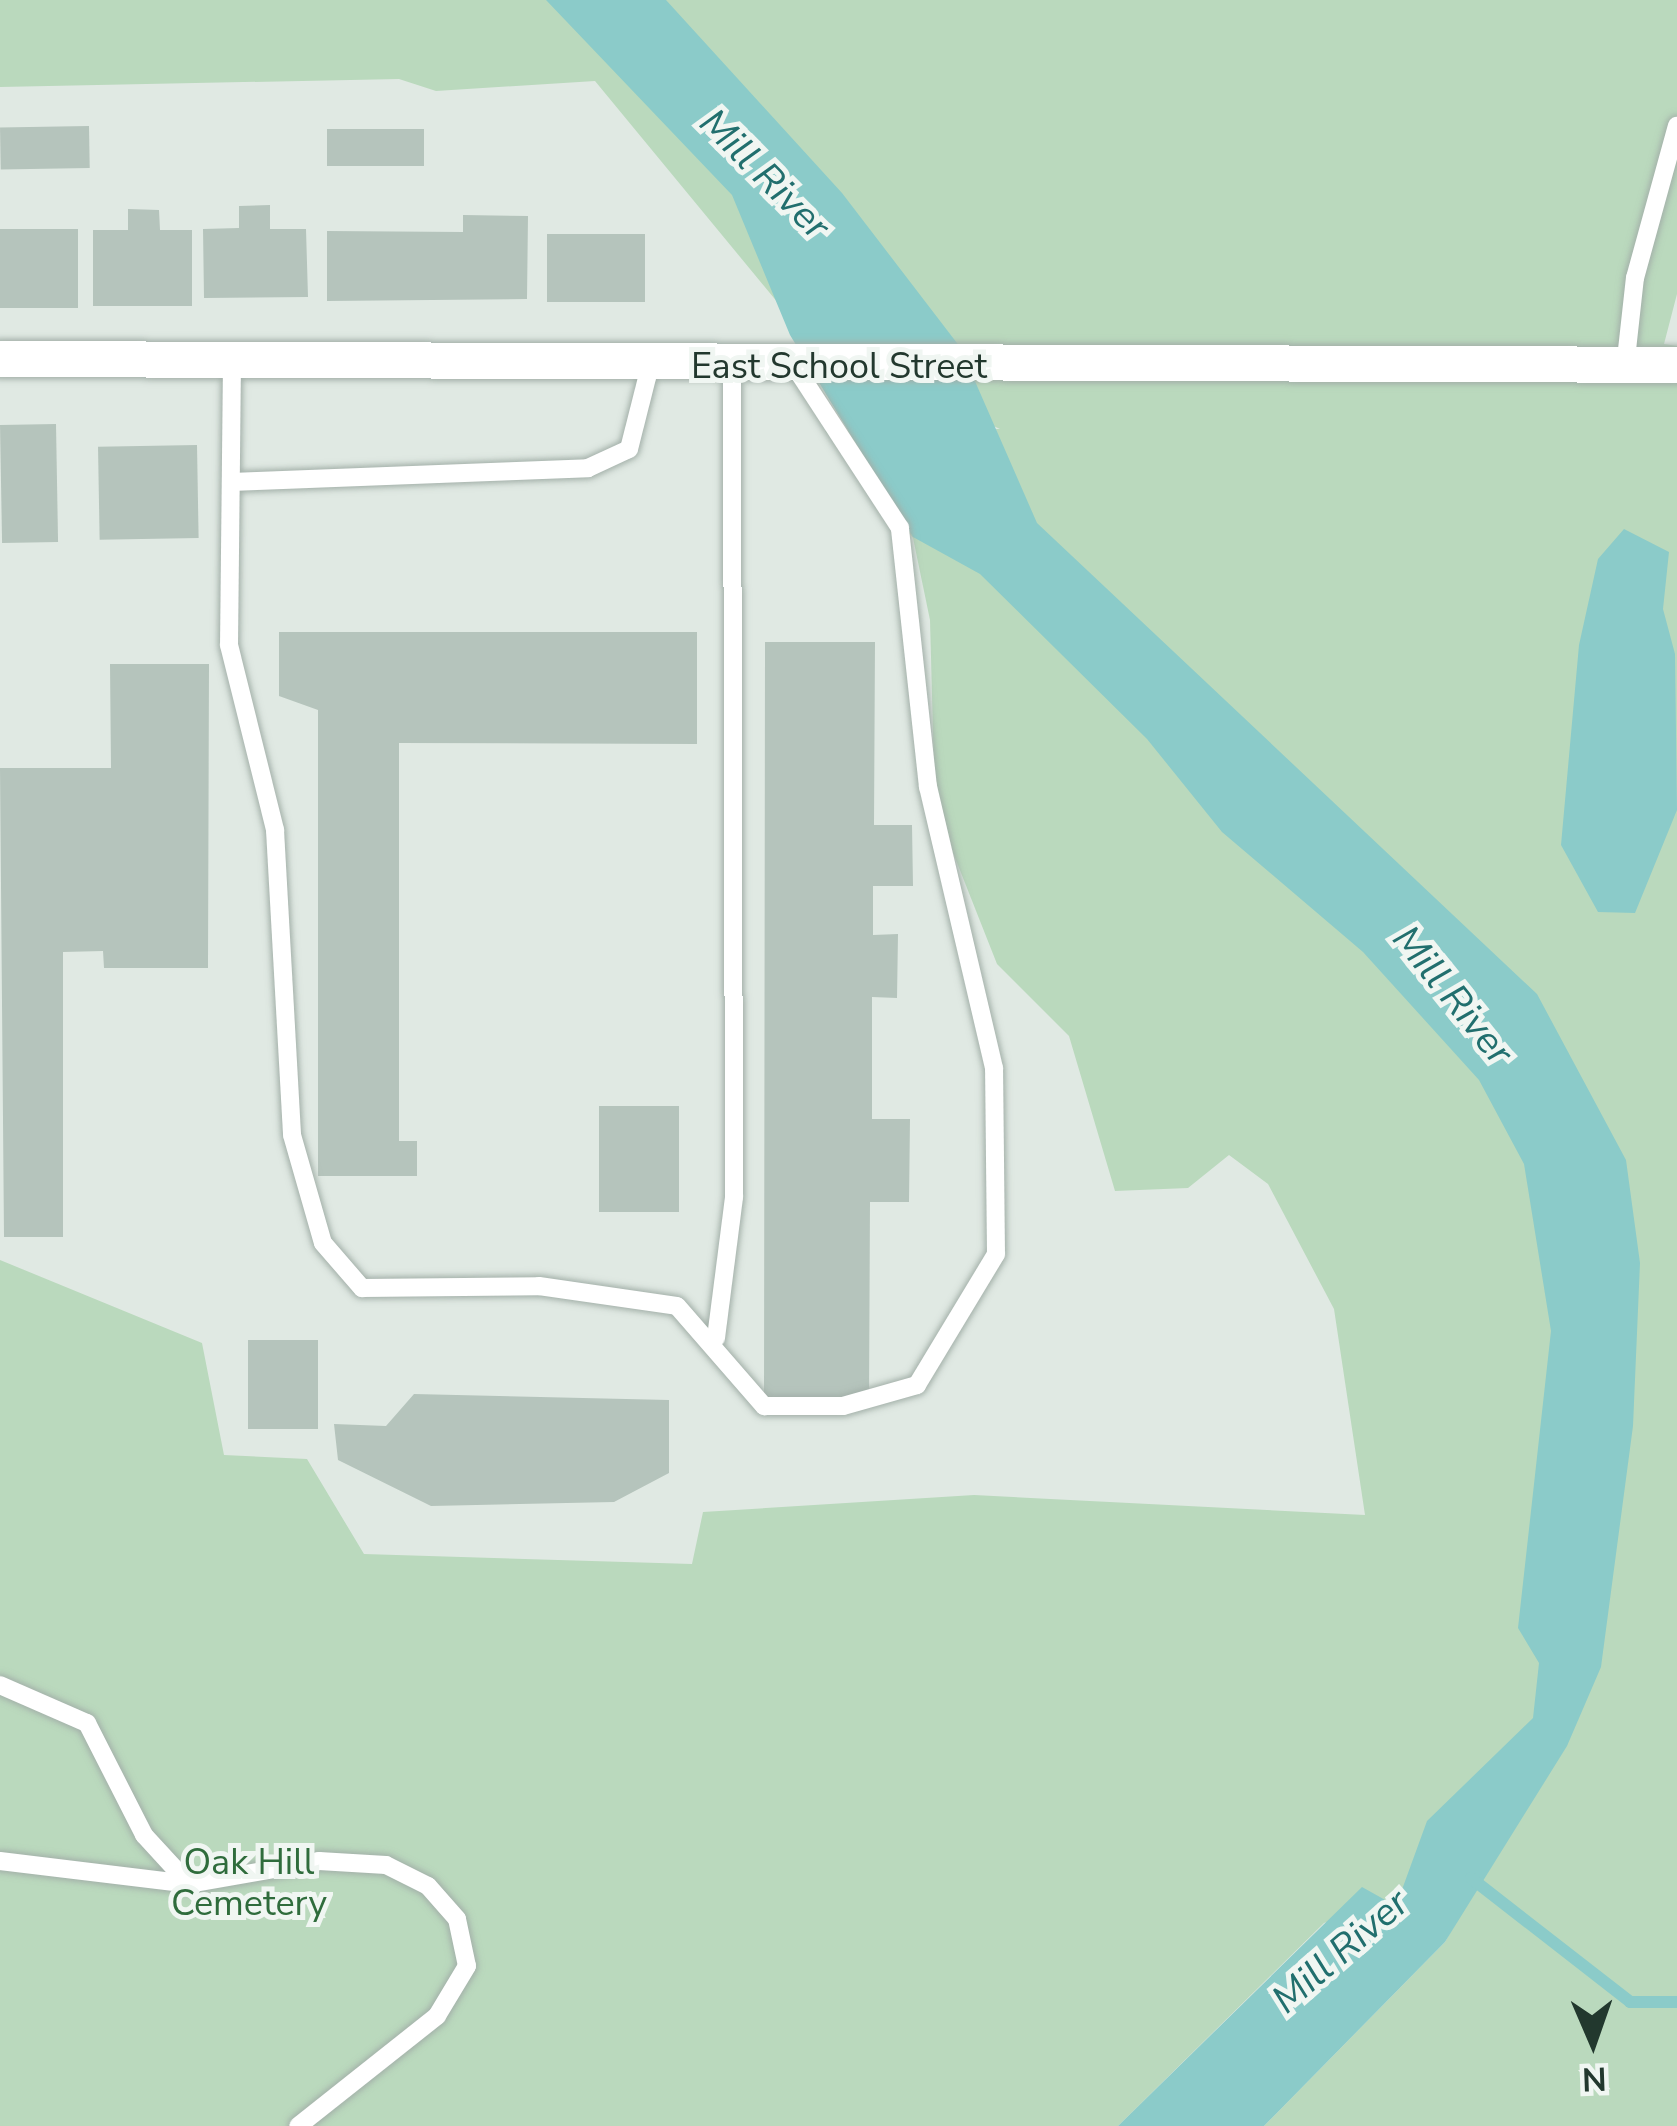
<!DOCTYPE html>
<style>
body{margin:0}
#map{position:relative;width:1677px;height:2126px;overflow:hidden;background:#e0e9e3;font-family:"Nunito Sans",sans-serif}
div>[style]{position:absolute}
.green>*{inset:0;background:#bad9bd}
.water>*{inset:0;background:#8bcbc9}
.stream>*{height:12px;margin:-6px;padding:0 6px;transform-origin:6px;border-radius:6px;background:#8bcbc9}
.building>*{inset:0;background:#b5c4bc;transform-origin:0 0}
.roads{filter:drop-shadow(0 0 3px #a3b0a9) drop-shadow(0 0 3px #a3b0a9)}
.lane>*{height:18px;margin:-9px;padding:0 9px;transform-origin:9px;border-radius:9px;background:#fff}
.street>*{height:36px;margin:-18px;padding:0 18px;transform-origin:18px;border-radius:18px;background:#fff}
span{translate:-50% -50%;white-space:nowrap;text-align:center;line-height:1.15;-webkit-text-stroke:10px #f0f6f2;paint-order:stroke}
.street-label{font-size:36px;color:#22382e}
.park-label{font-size:36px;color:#2f6c3c}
.water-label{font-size:39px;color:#216f6e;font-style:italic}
.north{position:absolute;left:1533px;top:1982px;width:120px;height:120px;-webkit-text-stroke:9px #f0f6f2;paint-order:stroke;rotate:178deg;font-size:33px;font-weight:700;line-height:48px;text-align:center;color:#22382e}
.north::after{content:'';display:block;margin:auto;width:42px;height:54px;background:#22382e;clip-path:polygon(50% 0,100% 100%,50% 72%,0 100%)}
</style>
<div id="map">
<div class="green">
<i style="clip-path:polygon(0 0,1677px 0,1677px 294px,1664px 344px,1677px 346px,1677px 2126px,1264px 2126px,1445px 1942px,1488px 1866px,1324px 1923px,1118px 2126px,0 2126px,0 1260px,202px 1343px,224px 1455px,307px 1459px,364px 1554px,692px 1564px,703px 1512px,974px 1495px,1365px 1515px,1334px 1309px,1268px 1184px,1229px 1155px,1188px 1188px,1115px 1191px,1069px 1036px,997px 964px,935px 807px,930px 620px,913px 538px,825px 431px,1000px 429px,811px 343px,595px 81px,436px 91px,399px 79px,0 87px)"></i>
</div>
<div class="water">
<i style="clip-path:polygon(546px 0,666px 0,842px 193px,960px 347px,1037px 523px,1537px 994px,1626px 1160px,1640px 1263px,1633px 1426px,1601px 1667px,1567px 1746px,1445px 1942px,1264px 2126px,1118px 2126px,1362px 1887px,1396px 1906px,1427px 1821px,1533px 1718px,1539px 1663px,1518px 1628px,1551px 1331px,1524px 1164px,1479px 1080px,1363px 952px,1222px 832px,1147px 739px,980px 574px,913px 537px,790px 335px,732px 195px)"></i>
<i style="clip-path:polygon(1624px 529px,1669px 552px,1663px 609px,1675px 654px,1677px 810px,1635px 913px,1598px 912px,1561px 845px,1579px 645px,1598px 559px)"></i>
</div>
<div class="stream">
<i style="left:1471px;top:1878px;width:202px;rotate:37.9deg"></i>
<i style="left:1630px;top:2002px;width:47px"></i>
</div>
<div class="building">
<i style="left:89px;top:126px;width:42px;height:89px;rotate:89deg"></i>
<i style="left:424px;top:129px;width:37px;height:97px;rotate:90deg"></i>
<i style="clip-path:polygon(270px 205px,270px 229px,306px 229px,308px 297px,204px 298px,203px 229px,239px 228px,239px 206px)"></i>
<i style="clip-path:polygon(128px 209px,159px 210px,160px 230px,192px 230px,192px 306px,93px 306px,93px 230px,128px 230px)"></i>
<i style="clip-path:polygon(463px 215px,528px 216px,527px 299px,327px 301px,327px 231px,463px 232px)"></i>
<i style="left:0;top:229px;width:78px;height:79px"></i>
<i style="left:547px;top:234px;width:98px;height:68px"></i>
<i style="left:56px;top:424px;width:118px;height:56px;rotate:89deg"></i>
<i style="left:197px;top:445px;width:93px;height:99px;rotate:89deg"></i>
<i style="clip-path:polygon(279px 632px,697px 632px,697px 744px,399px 743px,399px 1141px,417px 1141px,417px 1176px,318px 1176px,318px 710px,279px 696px)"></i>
<i style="clip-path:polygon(765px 642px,875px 642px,874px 825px,912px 825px,913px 886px,873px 886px,873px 935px,898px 934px,897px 998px,872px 997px,872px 1119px,910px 1119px,909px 1202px,870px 1202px,869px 1399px,764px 1399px)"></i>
<i style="clip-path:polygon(110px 664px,209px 664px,208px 968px,104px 968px,103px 951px,63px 952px,63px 1237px,4px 1237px,0 768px,111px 768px)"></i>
<i style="left:599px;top:1106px;width:80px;height:106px"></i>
<i style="left:248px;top:1340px;width:70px;height:89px"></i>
<i style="clip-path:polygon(414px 1394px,669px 1400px,669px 1473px,614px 1502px,431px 1506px,338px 1460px,334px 1424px,386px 1426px)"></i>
</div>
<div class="roads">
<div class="lane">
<i style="left:232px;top:361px;width:284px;rotate:90.6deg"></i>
<i style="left:229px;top:645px;width:191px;rotate:76deg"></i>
<i style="left:275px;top:830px;width:305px;rotate:86.8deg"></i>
<i style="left:292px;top:1135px;width:112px;rotate:74deg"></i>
<i style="left:323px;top:1243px;width:60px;rotate:49.1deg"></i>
<i style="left:362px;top:1288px;width:177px;rotate:-0.6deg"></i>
<i style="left:539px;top:1286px;width:139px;rotate:8.2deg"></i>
<i style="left:677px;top:1306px;width:133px;rotate:49deg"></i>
<i style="left:764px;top:1406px;width:79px"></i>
<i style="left:843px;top:1406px;width:77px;rotate:-15.8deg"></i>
<i style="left:917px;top:1385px;width:153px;rotate:-58.9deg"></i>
<i style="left:996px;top:1254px;width:186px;rotate:-90.6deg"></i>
<i style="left:994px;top:1068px;width:289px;rotate:-103.2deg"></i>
<i style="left:928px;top:787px;width:261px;rotate:-96.2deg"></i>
<i style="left:900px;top:528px;width:192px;rotate:-123.1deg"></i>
<i style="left:1625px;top:368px;width:91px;rotate:-83.7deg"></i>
<i style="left:1635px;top:278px;width:158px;rotate:-74.6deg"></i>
<i style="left:231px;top:482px;width:357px;rotate:-2.2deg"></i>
<i style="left:588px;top:468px;width:45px;rotate:-24.9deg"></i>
<i style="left:629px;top:449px;width:86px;rotate:-75.8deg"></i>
<i style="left:716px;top:1338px;width:142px;rotate:-82.7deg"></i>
<i style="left:734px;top:1197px;width:830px;rotate:-90.14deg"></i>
<i style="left:0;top:1685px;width:95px;rotate:23.6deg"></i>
<i style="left:87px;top:1723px;width:126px;rotate:63deg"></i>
<i style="left:144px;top:1835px;width:67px;rotate:47.4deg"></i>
<i style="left:189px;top:1884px;width:132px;rotate:-10deg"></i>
<i style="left:319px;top:1861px;width:67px;rotate:3.4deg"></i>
<i style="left:386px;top:1865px;width:47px;rotate:26.6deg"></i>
<i style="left:428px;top:1886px;width:44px;rotate:48.7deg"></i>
<i style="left:457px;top:1919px;width:48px;rotate:78deg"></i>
<i style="left:467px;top:1966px;width:58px;rotate:121deg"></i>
<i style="left:437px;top:2016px;width:177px;rotate:141.6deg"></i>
<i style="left:0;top:1861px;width:190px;rotate:6.9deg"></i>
</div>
<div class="street">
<i style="left:0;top:359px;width:1677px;rotate:0.2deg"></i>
</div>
</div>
<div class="street-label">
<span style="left:839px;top:367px">East School Street</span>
</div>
<div class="park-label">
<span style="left:249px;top:1883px">Oak Hill<br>Cemetery</span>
</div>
<div class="water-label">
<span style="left:764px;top:175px;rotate:45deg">Mill River</span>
<span style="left:1452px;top:996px;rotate:51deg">Mill River</span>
<span style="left:1341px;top:1952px;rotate:-41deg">Mill River</span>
</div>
<div class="north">N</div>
</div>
